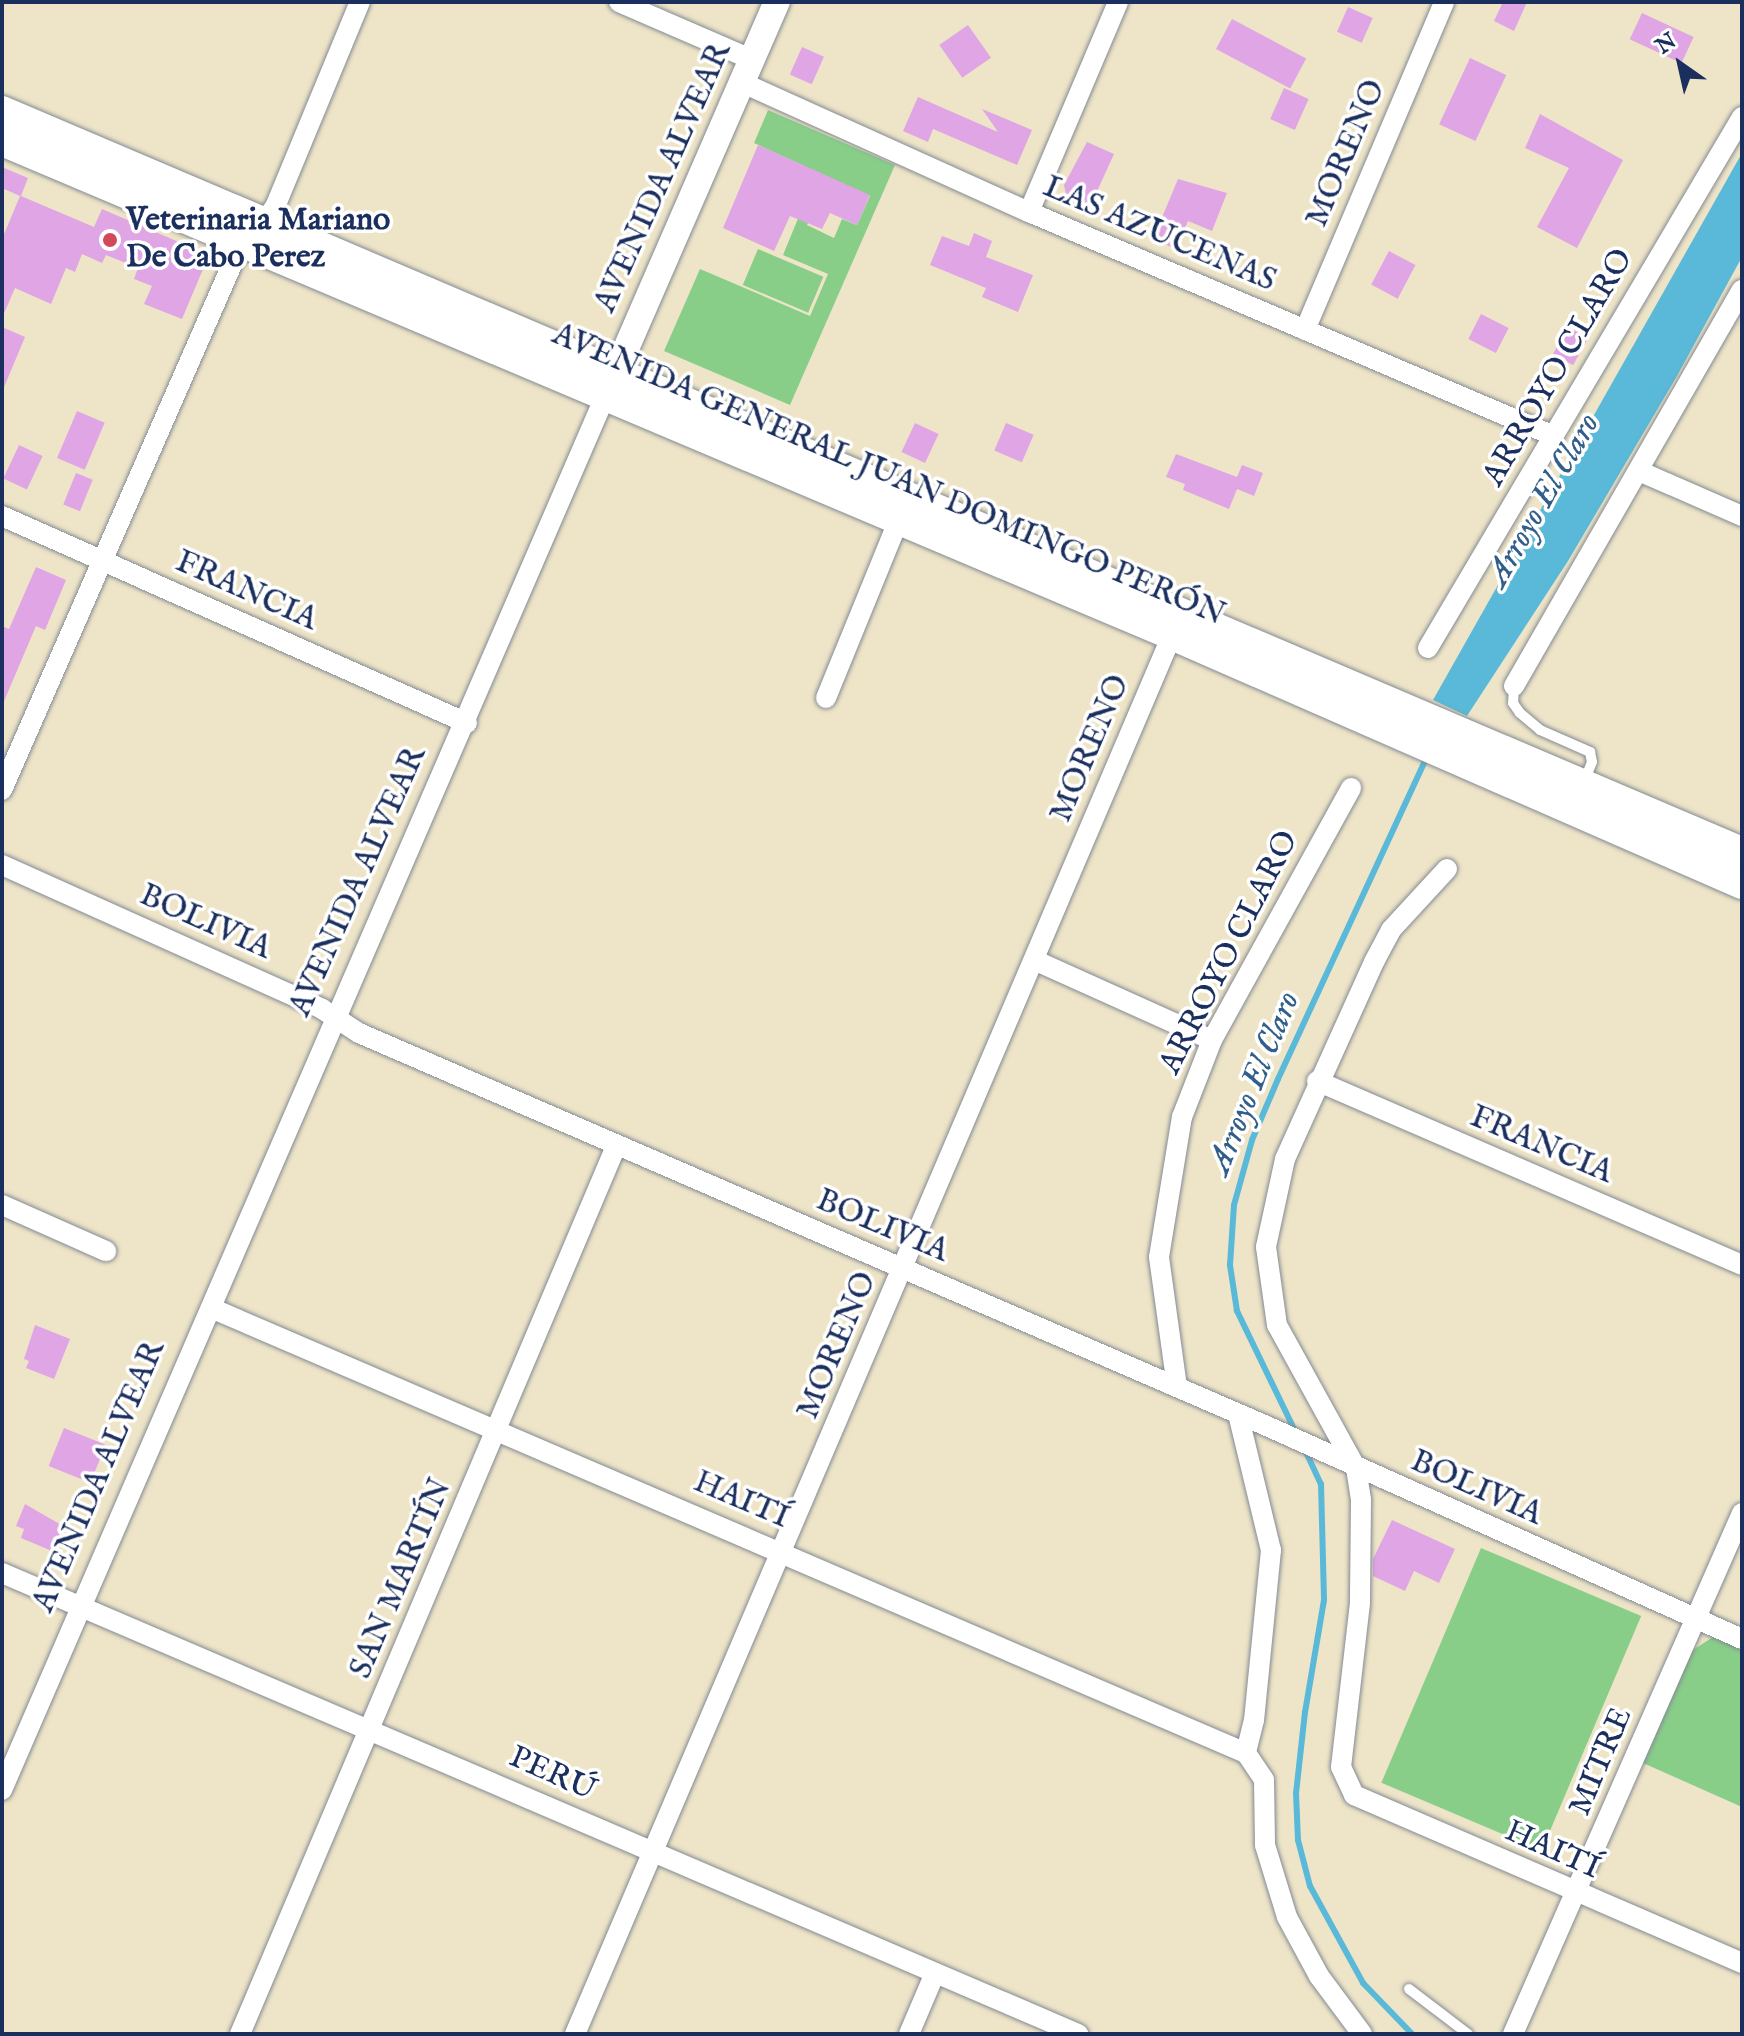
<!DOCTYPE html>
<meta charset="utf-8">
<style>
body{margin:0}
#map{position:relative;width:1744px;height:2036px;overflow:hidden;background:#eee5c8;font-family:"IM FELL English",serif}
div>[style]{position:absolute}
.green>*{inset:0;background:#88ce89;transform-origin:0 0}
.water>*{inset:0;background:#5ab9d8}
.stream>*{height:6px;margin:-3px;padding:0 3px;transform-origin:3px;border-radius:3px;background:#5ab9d8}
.building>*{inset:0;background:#dfa5e5;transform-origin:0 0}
.roads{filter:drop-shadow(0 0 2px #848a93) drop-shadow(0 0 2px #848a93)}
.service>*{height:10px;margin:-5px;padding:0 5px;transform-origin:5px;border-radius:5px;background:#fff}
.minor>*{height:20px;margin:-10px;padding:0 10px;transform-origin:10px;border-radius:10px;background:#fff}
.tertiary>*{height:26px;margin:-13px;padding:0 13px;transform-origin:13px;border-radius:13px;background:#fff}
.secondary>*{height:30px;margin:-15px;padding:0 15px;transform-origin:15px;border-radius:15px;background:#fff}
.dots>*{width:22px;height:22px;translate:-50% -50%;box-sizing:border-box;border:4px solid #fff;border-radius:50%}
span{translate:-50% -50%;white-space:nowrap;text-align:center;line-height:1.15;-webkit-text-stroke:7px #fff;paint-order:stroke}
.street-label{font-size:32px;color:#1b2f5e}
.poi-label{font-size:32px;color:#1b2f5e;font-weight:700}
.left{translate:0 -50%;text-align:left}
.water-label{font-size:34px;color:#315f89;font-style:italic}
.frame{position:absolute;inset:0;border:4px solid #1b2f5e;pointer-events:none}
.north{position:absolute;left:1640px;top:24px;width:80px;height:80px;-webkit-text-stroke:6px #fff;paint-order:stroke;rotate:326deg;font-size:22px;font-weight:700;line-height:32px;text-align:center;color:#1b2f5e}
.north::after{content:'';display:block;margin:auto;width:28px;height:36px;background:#1b2f5e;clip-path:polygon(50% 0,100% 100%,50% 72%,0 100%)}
</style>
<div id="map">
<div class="green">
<i style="clip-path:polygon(768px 110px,895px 165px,790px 405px,664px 351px,700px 269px,810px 316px,828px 274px,783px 255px,804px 204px,815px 209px,807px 225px,834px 238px,842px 219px,857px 225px,870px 196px,754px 143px)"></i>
<i style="left:758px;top:249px;width:71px;height:39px;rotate:23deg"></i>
<i style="left:1481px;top:1548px;width:174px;height:255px;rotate:23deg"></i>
<i style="clip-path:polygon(1713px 1637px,1742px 1649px,1742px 1807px,1643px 1763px,1693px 1650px)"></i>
</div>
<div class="water">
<i style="clip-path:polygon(1742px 153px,1742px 257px,1677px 376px,1568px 561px,1467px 716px,1433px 700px)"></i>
</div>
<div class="stream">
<i style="left:1296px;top:1433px;width:136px;rotate:-115.8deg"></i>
<i style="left:1237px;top:1311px;width:47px;rotate:-98.7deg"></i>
<i style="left:1230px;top:1265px;width:60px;rotate:-86.2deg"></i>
<i style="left:1234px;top:1205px;width:67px;rotate:-74.5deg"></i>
<i style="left:1252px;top:1140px;width:66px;rotate:-66.9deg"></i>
<i style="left:1278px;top:1079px;width:356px;rotate:-65.2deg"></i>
<i style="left:1305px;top:1450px;width:38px;rotate:65deg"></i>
<i style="left:1321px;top:1484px;width:116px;rotate:88.5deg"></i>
<i style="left:1324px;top:1600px;width:114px;rotate:99.6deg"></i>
<i style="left:1305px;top:1712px;width:81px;rotate:96.3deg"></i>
<i style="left:1296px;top:1793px;width:47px;rotate:87.6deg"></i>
<i style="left:1298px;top:1840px;width:48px;rotate:75.4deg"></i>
<i style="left:1310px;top:1886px;width:111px;rotate:61.3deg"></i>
<i style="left:1363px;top:1983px;width:71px;rotate:46.1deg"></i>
</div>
<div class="building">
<i style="clip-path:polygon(1503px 2px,1527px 2px,1514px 31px,1494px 21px)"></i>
<i style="left:1348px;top:7px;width:27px;height:27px;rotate:24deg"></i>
<i style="left:1642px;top:13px;width:57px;height:29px;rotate:25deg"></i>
<i style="left:1232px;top:19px;width:84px;height:34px;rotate:28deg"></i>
<i style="left:968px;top:25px;width:40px;height:35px;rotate:55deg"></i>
<i style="left:802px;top:47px;width:24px;height:30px;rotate:24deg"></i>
<i style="left:1470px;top:58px;width:40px;height:73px;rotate:25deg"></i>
<i style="left:1284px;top:88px;width:27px;height:34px;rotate:24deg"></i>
<i style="clip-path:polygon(918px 97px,998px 132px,982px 109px,1032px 130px,1017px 165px,933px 129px,928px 142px,903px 131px)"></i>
<i style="clip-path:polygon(1540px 114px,1623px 160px,1577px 248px,1537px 227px,1569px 168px,1525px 148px)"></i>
<i style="clip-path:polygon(1087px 142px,1114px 154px,1088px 211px,1068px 203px,1064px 185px)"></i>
<i style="clip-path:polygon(758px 145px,870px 195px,857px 225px,830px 213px,822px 229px,790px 216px,774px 251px,723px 228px)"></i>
<i style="clip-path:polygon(2px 167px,28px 178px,21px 196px,94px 227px,102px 209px,209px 255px,182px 319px,144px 304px,152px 286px,134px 279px,138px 268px,106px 255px,102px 263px,82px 254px,75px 272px,66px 268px,51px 304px,15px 288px,2px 318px,2px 239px,20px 196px,2px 188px)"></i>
<i style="clip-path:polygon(1178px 179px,1227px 193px,1212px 231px,1188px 221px,1176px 249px,1153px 239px)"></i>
<i style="clip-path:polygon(974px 233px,992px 241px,986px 257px,1033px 275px,1018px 312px,982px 297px,986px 288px,930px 265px,942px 236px,969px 246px)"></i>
<i style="left:1389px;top:251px;width:30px;height:38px;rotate:28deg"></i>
<i style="left:1481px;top:314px;width:31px;height:28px;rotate:27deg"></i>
<i style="clip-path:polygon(2px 327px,25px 337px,2px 392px)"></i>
<i style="left:1568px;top:327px;width:23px;height:31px;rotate:29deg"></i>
<i style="left:77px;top:411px;width:30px;height:51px;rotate:23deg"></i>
<i style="left:915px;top:423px;width:26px;height:32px;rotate:25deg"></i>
<i style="left:1006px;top:423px;width:30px;height:30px;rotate:23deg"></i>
<i style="left:19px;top:445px;width:26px;height:37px;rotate:25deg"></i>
<i style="clip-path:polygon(1176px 454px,1237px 477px,1242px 465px,1263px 473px,1254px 496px,1237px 489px,1229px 509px,1183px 490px,1185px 484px,1166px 477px)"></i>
<i style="left:76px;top:473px;width:18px;height:34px;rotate:22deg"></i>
<i style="clip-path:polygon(36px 567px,66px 580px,45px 630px,36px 626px,2px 706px,2px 626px,9px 629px)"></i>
<i style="clip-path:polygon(35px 1325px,70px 1339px,54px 1379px,26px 1368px,29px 1361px,24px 1359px)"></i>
<i style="left:64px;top:1428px;width:45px;height:41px;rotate:22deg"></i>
<i style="clip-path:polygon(25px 1504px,63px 1526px,52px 1551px,21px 1538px,24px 1529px,16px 1526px)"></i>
<i style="clip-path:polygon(1392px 1520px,1455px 1549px,1439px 1583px,1414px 1571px,1405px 1591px,1373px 1576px,1373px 1559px)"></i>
</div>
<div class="roads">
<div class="service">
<i style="left:1514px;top:686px;width:17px;rotate:93deg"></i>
<i style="left:1513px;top:703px;width:12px;rotate:55deg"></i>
<i style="left:1520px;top:713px;width:26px;rotate:40deg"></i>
<i style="left:1540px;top:730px;width:55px;rotate:23.7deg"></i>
<i style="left:1590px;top:752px;width:10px;rotate:79deg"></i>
<i style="left:1592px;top:762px;width:22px;rotate:112deg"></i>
<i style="left:1409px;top:1989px;width:74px;rotate:37.3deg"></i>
</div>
<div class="minor">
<i style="left:619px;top:2px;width:146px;rotate:23.4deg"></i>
<i style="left:743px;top:83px;width:314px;rotate:24.3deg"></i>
<i style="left:1029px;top:212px;width:571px;rotate:23.11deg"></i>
<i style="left:1029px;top:212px;width:228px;rotate:-67deg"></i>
<i style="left:1305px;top:330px;width:356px;rotate:-67deg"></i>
<i style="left:1639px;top:471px;width:112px;rotate:23.6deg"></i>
<i style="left:2px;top:516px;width:509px;rotate:24deg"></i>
<i style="left:1428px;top:648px;width:617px;rotate:-59.4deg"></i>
<i style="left:1514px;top:686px;width:457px;rotate:-60.1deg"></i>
<i style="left:826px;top:698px;width:193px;rotate:-67.8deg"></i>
<i style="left:2px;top:790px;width:579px;rotate:-66.36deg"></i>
<i style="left:234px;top:260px;width:67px;rotate:-52.3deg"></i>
<i style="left:275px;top:207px;width:222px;rotate:-67.5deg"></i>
<i style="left:2px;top:865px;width:351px;rotate:24.2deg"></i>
<i style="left:322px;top:1009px;width:44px;rotate:33deg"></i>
<i style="left:359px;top:1033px;width:982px;rotate:23.41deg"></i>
<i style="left:1260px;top:1423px;width:528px;rotate:24.14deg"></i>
<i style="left:1447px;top:869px;width:83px;rotate:132.6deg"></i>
<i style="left:1391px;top:930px;width:36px;rotate:118deg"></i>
<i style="left:1374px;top:962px;width:216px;rotate:114.3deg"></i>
<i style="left:1285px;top:1159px;width:90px;rotate:102.2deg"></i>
<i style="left:1266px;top:1247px;width:79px;rotate:82deg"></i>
<i style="left:1277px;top:1325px;width:163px;rotate:61.1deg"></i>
<i style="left:1356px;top:1468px;width:32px;rotate:81deg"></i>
<i style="left:1361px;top:1500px;width:103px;rotate:90.6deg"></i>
<i style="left:1360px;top:1603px;width:165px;rotate:96.6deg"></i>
<i style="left:1341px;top:1767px;width:31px;rotate:65deg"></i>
<i style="left:1354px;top:1795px;width:423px;rotate:23.4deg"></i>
<i style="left:1034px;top:960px;width:195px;rotate:24.2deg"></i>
<i style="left:1317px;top:1081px;width:463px;rotate:23.4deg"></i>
<i style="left:2px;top:1205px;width:114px;rotate:23.9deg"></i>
<i style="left:211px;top:1308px;width:1127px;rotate:23.27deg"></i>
<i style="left:1246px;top:1753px;width:32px;rotate:56deg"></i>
<i style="left:1264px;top:1780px;width:65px;rotate:89.1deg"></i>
<i style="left:1265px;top:1845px;width:75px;rotate:73deg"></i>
<i style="left:1287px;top:1917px;width:67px;rotate:61.5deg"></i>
<i style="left:1319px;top:1976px;width:72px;rotate:53.4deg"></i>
<i style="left:1177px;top:1387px;width:131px;rotate:-97.9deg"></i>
<i style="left:1159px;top:1257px;width:142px;rotate:-80.7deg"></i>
<i style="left:1182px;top:1117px;width:83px;rotate:-68.7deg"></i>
<i style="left:1212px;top:1040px;width:288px;rotate:-61.1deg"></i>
<i style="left:1238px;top:1414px;width:140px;rotate:76.4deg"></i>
<i style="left:1271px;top:1550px;width:171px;rotate:95.7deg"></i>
<i style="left:1254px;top:1720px;width:34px;rotate:104deg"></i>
<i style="left:2px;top:1573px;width:1171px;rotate:23.19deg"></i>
<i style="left:2px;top:1790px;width:1529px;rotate:-66.6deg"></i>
<i style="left:240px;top:2034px;width:964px;rotate:-67.05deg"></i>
<i style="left:575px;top:2034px;width:1521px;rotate:-66.89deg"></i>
<i style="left:909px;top:2034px;width:66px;rotate:-66.9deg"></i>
<i style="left:1513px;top:2034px;width:569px;rotate:-66.27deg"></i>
</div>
<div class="tertiary">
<i style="left:615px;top:374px;width:406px;rotate:-66.5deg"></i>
</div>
<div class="secondary">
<i style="left:2px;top:111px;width:1891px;rotate:23.07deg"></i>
<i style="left:2px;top:141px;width:1270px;rotate:22.89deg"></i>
<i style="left:1172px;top:635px;width:622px;rotate:23.6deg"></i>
</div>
</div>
<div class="dots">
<i style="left:110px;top:240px;background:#d1495b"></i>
</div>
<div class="street-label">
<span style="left:1347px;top:154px;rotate:-67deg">MORENO</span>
<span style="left:664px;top:178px;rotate:-66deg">AVENIDA ALVEAR</span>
<span style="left:1159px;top:235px;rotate:23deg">LAS AZUCENAS</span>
<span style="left:1559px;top:368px;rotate:-60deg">ARROYO CLARO</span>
<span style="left:888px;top:476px;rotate:23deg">AVENIDA GENERAL JUAN DOMINGO PERÓN</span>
<span style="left:246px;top:592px;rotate:24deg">FRANCIA</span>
<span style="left:1091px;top:749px;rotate:-67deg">MORENO</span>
<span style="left:359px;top:882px;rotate:-66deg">AVENIDA ALVEAR</span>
<span style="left:205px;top:923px;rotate:24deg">BOLIVIA</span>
<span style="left:1230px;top:953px;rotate:-63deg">ARROYO CLARO</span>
<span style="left:1541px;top:1146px;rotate:23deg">FRANCIA</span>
<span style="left:882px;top:1227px;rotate:23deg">BOLIVIA</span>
<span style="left:838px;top:1346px;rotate:-67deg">MORENO</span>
<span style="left:100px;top:1477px;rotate:-67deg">AVENIDA ALVEAR</span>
<span style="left:1476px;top:1489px;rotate:24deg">BOLIVIA</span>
<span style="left:741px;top:1501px;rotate:23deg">HAITÍ</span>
<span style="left:402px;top:1579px;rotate:-67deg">SAN MARTÍN</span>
<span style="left:1602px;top:1762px;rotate:-67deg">MITRE</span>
<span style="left:552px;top:1775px;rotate:24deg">PERÚ</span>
<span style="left:1552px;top:1851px;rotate:24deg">HAITÍ</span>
</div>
<div class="poi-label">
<span class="left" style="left:126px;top:240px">Veterinaria Mariano<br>De Cabo Perez</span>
</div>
<div class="water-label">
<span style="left:1543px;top:500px;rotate:-60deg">Arroyo El Claro</span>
<span style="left:1254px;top:1083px;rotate:-68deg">Arroyo El Claro</span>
</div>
<div class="frame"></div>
<div class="north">N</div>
</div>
